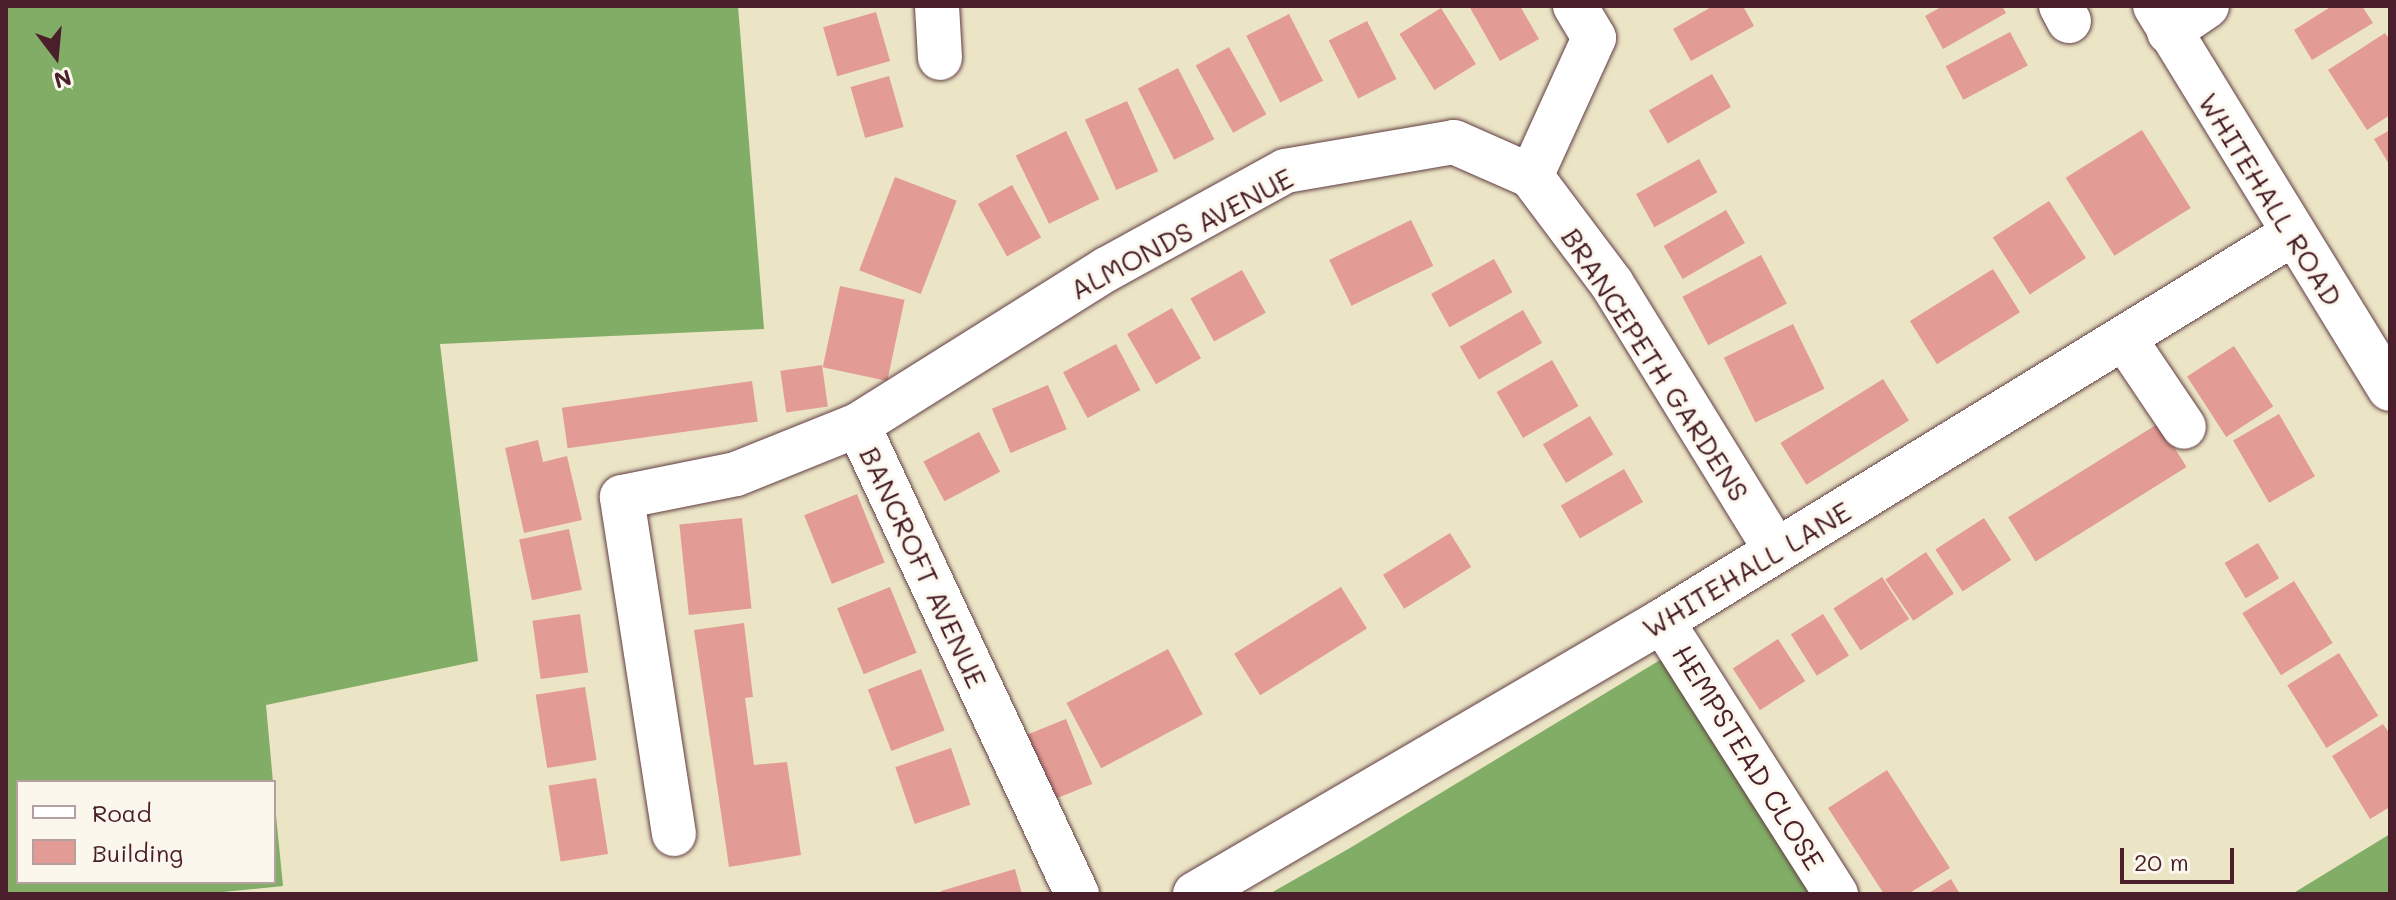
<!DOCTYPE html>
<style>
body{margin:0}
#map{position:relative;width:2396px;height:900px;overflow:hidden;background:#ebe5c6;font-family:Mali,sans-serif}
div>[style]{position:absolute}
.forest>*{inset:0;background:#81ad66}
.building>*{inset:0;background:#e39c95;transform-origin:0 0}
.roads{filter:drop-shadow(0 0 2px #623d42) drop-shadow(0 0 2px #623d42)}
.minor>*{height:44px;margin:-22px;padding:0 22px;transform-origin:22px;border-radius:22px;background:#fff}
.major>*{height:44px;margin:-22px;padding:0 22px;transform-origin:22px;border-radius:22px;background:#fff}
span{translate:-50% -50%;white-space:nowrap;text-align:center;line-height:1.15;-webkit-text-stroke:6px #fbf7ec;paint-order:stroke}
.street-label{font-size:28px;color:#4a1f2b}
.frame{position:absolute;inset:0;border:8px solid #4a1f2b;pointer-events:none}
.legend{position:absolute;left:16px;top:780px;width:260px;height:104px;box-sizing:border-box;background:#fbf7ec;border:2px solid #b4a19f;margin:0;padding:10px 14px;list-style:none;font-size:24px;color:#4a1f2b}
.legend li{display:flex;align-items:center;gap:16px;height:40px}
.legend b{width:40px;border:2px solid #b4a19f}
.north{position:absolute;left:16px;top:16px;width:80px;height:80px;-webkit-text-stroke:6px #fbf7ec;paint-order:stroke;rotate:164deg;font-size:22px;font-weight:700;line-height:32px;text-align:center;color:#4a1f2b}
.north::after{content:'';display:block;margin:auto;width:28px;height:36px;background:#4a1f2b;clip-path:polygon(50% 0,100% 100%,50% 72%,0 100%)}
.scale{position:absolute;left:2120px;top:848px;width:114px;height:36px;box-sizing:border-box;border:4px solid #4a1f2b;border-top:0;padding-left:10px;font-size:24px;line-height:28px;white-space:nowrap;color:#4a1f2b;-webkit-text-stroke:6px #fbf7ec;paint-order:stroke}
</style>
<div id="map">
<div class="forest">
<i style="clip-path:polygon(6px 6px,738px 6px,764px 329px,440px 344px,478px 661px,266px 705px,273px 782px,18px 782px,18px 882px,274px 882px,274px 795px,283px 886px,203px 894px,6px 894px)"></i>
<i style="clip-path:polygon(1670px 654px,1816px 894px,1269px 894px,1350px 848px)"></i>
<i style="clip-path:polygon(2390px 834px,2390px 894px,2292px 894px)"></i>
</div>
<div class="building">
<i style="clip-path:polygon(1469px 6px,1520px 6px,1539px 39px,1500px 61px)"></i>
<i style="clip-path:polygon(1713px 6px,1743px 6px,1754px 26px,1691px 61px,1673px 29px)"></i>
<i style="clip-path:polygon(1943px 6px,2002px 6px,2006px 13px,1943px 49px,1925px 16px)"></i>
<i style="clip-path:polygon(2332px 6px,2362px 6px,2373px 23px,2312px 60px,2294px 30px)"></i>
<i style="left:1441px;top:8px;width:66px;height:49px;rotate:58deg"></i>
<i style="left:876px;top:12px;width:51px;height:55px;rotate:74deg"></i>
<i style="left:1289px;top:14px;width:75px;height:48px;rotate:63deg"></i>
<i style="left:1367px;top:21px;width:65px;height:43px;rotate:63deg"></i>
<i style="left:2010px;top:32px;width:38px;height:73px;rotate:62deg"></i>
<i style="clip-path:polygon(2385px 33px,2390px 40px,2390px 115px,2367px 130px,2328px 70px)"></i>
<i style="left:1229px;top:47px;width:77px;height:38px;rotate:61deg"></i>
<i style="left:1178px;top:68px;width:80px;height:45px;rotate:63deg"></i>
<i style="left:1712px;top:74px;width:38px;height:73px;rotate:60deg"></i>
<i style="left:889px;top:76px;width:53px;height:40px;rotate:74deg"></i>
<i style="left:1127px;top:101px;width:77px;height:46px;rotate:66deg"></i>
<i style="left:2142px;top:130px;width:92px;height:90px;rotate:58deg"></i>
<i style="clip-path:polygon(2390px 130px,2390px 166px,2374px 139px)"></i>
<i style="left:1066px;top:131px;width:76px;height:56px;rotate:64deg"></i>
<i style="left:1699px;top:159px;width:38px;height:72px;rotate:61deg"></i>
<i style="left:895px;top:177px;width:66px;height:100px;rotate:21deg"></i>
<i style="left:1012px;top:185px;width:60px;height:39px;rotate:61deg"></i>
<i style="left:2049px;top:201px;width:68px;height:67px;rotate:57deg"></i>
<i style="left:1726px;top:210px;width:38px;height:72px;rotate:60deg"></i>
<i style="left:1411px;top:220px;width:51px;height:91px;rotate:64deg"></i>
<i style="left:1761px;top:255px;width:55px;height:89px;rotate:62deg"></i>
<i style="left:1494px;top:259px;width:38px;height:72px;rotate:61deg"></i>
<i style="left:1993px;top:269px;width:51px;height:98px;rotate:58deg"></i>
<i style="left:1242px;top:270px;width:49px;height:59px;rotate:61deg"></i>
<i style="left:840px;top:286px;width:66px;height:83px;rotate:12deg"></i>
<i style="left:1172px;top:308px;width:58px;height:52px;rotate:60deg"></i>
<i style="left:1523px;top:310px;width:38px;height:73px;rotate:60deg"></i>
<i style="left:1793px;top:324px;width:72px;height:77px;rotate:64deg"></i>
<i style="left:1116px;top:344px;width:52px;height:60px;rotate:62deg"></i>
<i style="left:2234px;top:346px;width:72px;height:56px;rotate:57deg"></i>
<i style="left:1552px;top:360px;width:53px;height:64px;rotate:60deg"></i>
<i style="left:822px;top:365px;width:42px;height:42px;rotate:82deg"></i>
<i style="left:1883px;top:379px;width:49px;height:121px;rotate:58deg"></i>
<i style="left:752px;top:381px;width:41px;height:192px;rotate:82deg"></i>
<i style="left:1048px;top:385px;width:48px;height:61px;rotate:67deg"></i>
<i style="left:2279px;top:414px;width:72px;height:53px;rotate:60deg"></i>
<i style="left:1590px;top:416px;width:45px;height:55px;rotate:59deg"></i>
<i style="left:2159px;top:423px;width:52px;height:178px;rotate:58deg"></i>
<i style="left:979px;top:432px;width:45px;height:63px;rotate:62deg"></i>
<i style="clip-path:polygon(538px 440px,543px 462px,567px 456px,582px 520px,524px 533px,505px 448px)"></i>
<i style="left:1624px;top:469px;width:38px;height:73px;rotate:60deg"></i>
<i style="left:857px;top:494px;width:74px;height:57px;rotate:68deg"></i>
<i style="left:742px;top:518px;width:91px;height:63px;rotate:84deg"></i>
<i style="left:1984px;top:518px;width:50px;height:58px;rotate:57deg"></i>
<i style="left:569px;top:529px;width:62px;height:51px;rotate:78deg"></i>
<i style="left:1450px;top:533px;width:40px;height:79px;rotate:58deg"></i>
<i style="left:2258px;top:543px;width:41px;height:39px;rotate:59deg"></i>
<i style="left:1926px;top:552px;width:50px;height:49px;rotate:56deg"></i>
<i style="left:1882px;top:577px;width:50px;height:58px;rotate:57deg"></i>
<i style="left:2294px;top:581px;width:73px;height:61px;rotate:58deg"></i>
<i style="left:890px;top:587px;width:71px;height:57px;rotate:68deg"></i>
<i style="left:1341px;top:587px;width:49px;height:126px;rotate:58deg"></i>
<i style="left:580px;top:614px;width:59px;height:48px;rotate:82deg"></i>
<i style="left:1823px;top:614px;width:49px;height:38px;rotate:58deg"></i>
<i style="clip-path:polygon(744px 623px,753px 697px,745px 698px,754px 765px,787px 762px,801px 855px,729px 867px,694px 630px)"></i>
<i style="left:1778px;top:639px;width:50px;height:54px;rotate:57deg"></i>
<i style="left:1168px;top:649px;width:74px;height:115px;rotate:62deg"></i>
<i style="left:2339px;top:653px;width:74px;height:61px;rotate:58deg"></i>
<i style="left:921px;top:669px;width:66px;height:57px;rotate:69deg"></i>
<i style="left:585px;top:687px;width:74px;height:50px;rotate:81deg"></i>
<i style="left:1066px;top:719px;width:70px;height:43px;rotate:68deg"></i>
<i style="clip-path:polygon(2383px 724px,2390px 734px,2390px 807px,2370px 819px,2332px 756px)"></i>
<i style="left:951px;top:748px;width:60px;height:59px;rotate:71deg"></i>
<i style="clip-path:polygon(1887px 770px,1950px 868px,1908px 894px,1884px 894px,1828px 808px)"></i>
<i style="left:596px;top:778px;width:77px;height:48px;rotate:81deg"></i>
<i style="clip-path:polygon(1015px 869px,1022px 894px,942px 894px,941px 891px)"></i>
<i style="clip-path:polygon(1951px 879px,1960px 894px,1927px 894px)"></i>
</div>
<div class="roads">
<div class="minor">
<i style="left:937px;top:6px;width:52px;rotate:86.7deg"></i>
<i style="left:1575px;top:6px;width:37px;rotate:59deg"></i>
<i style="left:1594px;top:38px;width:152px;rotate:114.5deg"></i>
<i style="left:1531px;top:176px;width:135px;rotate:53.1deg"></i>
<i style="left:1612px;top:284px;width:313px;rotate:58.4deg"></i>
<i style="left:2061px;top:6px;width:17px;rotate:62deg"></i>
<i style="left:2169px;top:32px;width:46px;rotate:-34.4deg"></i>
<i style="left:2124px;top:338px;width:107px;rotate:56deg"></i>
<i style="left:858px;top:425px;width:294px;rotate:-32.1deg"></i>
<i style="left:1107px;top:269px;width:203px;rotate:-28.8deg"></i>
<i style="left:1285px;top:171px;width:171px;rotate:-9.7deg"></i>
<i style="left:1454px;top:142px;width:84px;rotate:23.8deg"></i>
<i style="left:1662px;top:621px;width:324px;rotate:57.5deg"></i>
<i style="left:674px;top:834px;width:341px;rotate:-98.8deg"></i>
<i style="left:622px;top:497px;width:116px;rotate:-11.4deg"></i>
<i style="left:736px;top:474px;width:131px;rotate:-21.9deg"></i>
<i style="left:858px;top:425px;width:518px;rotate:64.97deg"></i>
<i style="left:1195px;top:894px;width:541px;rotate:-30.31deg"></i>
<i style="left:1662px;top:621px;width:738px;rotate:-31.54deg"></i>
</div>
<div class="major">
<i style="left:2155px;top:6px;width:449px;rotate:58.5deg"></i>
</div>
</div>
<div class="street-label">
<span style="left:2271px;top:199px;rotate:58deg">WHITEHALL ROAD</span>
<span style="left:1181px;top:233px;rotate:-28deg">ALMONDS AVENUE</span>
<span style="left:1656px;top:364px;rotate:57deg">BRANCEPETH GARDENS</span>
<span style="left:924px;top:567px;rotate:65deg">BANCROFT AVENUE</span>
<span style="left:1746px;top:569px;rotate:-31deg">WHITEHALL LANE</span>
<span style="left:1749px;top:757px;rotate:58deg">HEMPSTEAD CLOSE</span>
</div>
<div class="frame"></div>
<ul class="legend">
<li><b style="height:10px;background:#fff"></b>Road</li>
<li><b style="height:22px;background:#e39c95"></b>Building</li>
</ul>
<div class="north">N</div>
<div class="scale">20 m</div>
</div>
